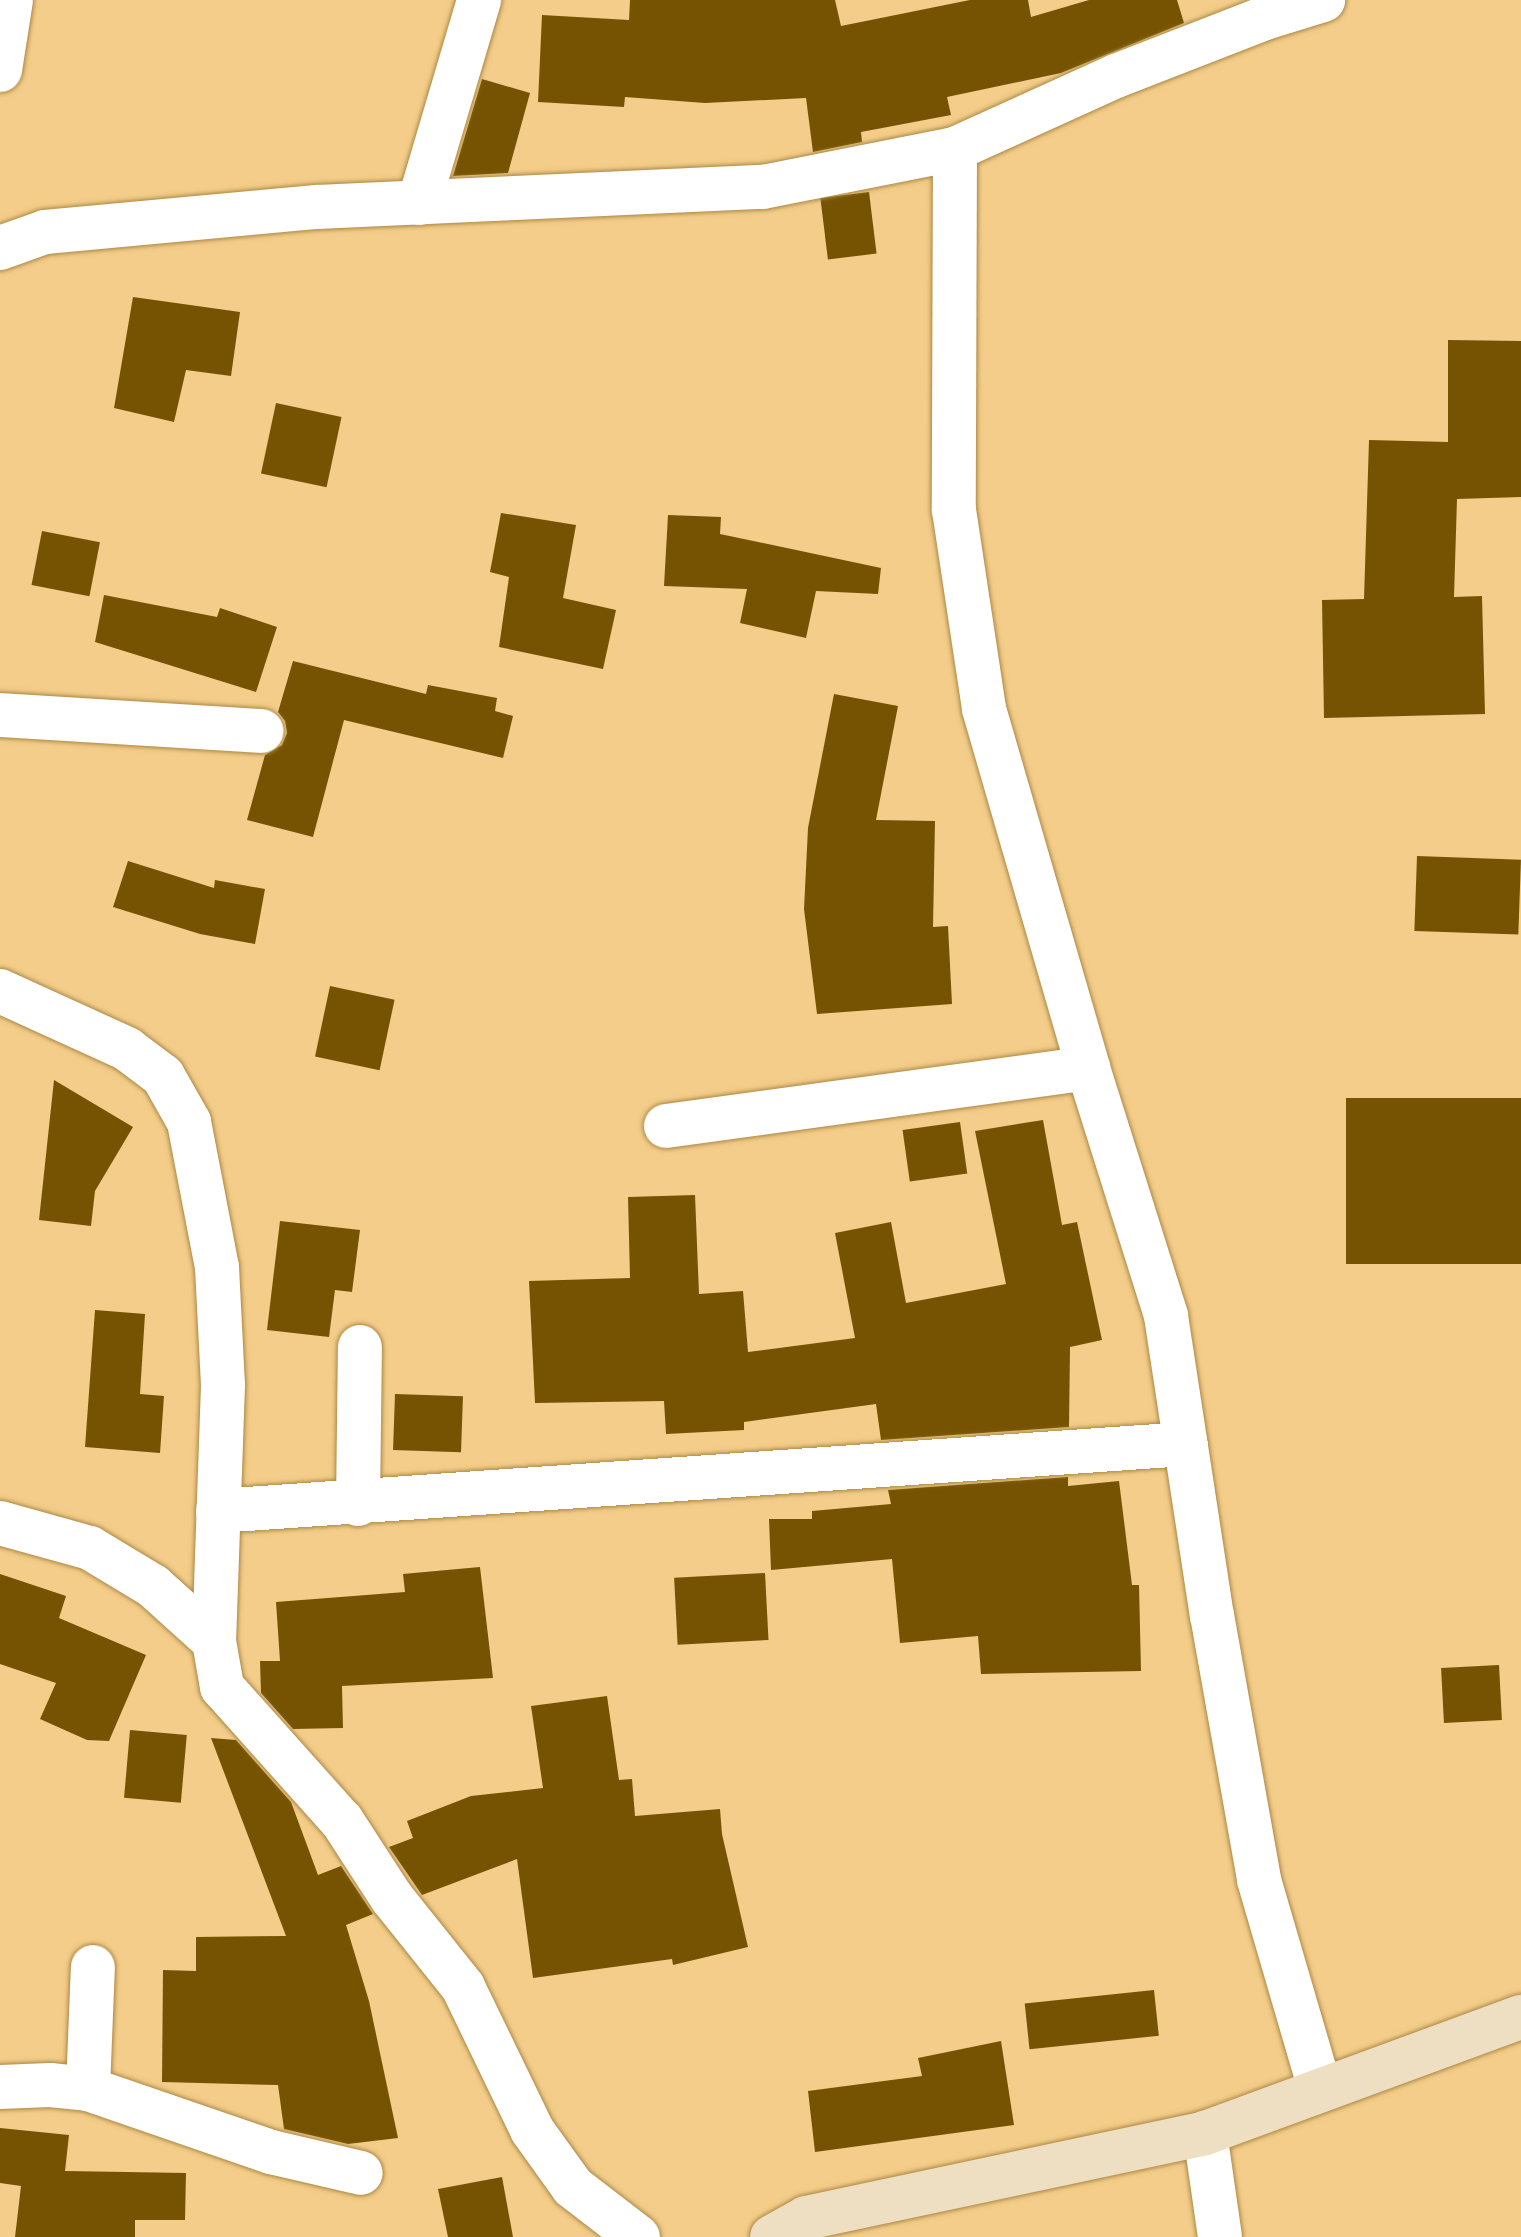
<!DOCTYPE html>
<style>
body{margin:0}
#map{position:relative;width:1521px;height:2237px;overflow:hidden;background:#f3cd89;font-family:Arial,sans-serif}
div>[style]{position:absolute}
.building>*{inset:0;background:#755302;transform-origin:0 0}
.roads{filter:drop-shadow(0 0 2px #ac8845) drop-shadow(0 0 2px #ac8845)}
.street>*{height:44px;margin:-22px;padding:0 22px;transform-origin:22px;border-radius:22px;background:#fff}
.secondary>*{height:44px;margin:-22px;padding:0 22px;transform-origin:22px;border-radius:22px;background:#eedfc2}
span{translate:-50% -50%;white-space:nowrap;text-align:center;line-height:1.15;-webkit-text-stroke:8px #f3cd89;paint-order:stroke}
</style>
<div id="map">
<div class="building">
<i style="clip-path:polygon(630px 0,835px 0,841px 26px,970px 0,1028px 0,1031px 17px,1089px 0,1177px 0,1184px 23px,1061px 73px,947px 97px,951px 115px,861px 132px,862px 142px,813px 152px,806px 98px,705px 103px,625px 97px,624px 107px,538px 102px,542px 15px,629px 20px)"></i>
<i style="clip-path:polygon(482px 79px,530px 93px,508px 173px,453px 176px)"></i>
<i style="left:869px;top:192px;width:62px;height:49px;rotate:83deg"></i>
<i style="clip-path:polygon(133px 297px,240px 312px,231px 376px,186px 370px,174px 422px,114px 408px)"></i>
<i style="clip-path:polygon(1448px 340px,1521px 341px,1521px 497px,1457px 499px,1454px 597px,1482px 596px,1485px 714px,1324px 718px,1322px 600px,1364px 599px,1369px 440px,1448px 442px)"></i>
<i style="left:276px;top:403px;width:67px;height:72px;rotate:12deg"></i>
<i style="clip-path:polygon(501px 513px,576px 525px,563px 598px,616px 610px,603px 669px,499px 647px,509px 577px,490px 572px)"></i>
<i style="clip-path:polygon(668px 515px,721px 517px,720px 534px,881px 568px,878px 594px,816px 591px,806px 638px,740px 623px,747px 589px,664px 586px)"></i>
<i style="left:42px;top:531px;width:59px;height:55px;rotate:11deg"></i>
<i style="clip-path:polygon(104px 595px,217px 617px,220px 608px,277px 627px,256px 692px,95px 642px)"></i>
<i style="clip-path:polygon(293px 661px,426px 694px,428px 685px,497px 698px,495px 711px,513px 716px,503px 758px,344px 720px,313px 837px,247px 820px,265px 755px,282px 745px,287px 733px,285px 721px,278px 712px)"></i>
<i style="clip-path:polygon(834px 694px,898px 706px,876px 820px,935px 821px,933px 927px,948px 926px,952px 1004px,817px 1014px,804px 909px,808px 828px)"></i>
<i style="left:1417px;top:856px;width:104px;height:75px;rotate:2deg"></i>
<i style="clip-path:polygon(128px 861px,214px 888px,215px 880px,265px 889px,255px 944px,200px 934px,113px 907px)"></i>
<i style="left:330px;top:986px;width:66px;height:72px;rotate:12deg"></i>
<i style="clip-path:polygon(54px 1080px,133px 1127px,95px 1191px,91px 1226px,39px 1220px)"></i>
<i style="left:1521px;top:1098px;width:166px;height:175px;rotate:90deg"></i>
<i style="clip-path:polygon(1043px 1120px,1062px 1225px,1077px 1222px,1102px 1340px,1070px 1347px,1069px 1427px,881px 1440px,876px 1404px,744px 1422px,744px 1430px,666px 1434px,664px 1401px,535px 1403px,529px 1281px,630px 1278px,628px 1197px,695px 1195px,699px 1294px,743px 1291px,748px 1352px,855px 1338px,835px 1233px,891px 1222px,906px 1303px,1006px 1284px,975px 1131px)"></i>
<i style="left:960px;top:1122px;width:52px;height:58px;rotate:82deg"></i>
<i style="clip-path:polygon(280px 1221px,360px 1230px,352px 1292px,335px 1290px,329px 1337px,267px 1330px)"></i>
<i style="clip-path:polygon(95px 1310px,145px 1314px,140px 1394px,164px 1396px,160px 1453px,85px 1447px)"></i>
<i style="left:395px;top:1394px;width:68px;height:56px;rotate:2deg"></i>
<i style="clip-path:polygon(1068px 1477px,1068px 1486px,1119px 1481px,1132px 1585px,1139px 1585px,1141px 1671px,981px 1674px,978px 1636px,900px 1643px,892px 1559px,771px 1570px,769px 1519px,812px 1519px,812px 1511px,891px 1504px,888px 1490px)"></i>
<i style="clip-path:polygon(480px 1567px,493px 1678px,342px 1686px,343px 1728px,293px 1729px,261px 1693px,260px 1661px,280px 1661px,276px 1602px,405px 1592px,403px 1574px)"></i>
<i style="left:765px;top:1573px;width:67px;height:91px;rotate:87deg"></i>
<i style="clip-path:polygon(0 1574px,66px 1596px,59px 1618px,146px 1655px,109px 1741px,87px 1740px,40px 1719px,56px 1683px,0 1664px)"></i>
<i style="left:1499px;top:1665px;width:55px;height:58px;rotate:87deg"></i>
<i style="clip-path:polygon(607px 1696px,619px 1780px,632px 1779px,635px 1816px,720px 1809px,722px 1834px,748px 1947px,673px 1965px,672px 1959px,533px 1978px,517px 1859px,422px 1895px,389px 1847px,413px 1838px,407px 1821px,471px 1796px,543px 1788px,531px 1706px)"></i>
<i style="left:130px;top:1730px;width:57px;height:68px;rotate:5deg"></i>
<i style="clip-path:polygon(211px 1738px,236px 1740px,291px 1802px,318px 1875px,341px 1866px,373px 1914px,346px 1925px,369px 2001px,398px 2138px,348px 2144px,284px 2129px,278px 2085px,162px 2082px,163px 1970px,196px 1971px,196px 1937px,286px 1936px)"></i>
<i style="left:1154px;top:1990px;width:46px;height:130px;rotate:84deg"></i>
<i style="clip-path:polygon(1001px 2041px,1014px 2125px,815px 2152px,808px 2091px,922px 2076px,918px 2058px)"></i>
<i style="clip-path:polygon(0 2128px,69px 2135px,65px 2171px,186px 2173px,185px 2220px,135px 2220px,135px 2237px,15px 2237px,21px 2186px,0 2183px)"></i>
<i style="clip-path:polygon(502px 2177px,513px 2237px,448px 2237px,438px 2189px)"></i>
</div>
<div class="roads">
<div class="street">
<i style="left:0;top:70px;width:71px;rotate:-81.1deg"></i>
<i style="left:955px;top:149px;width:361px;rotate:90.2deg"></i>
<i style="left:954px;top:510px;width:201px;rotate:81.4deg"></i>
<i style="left:984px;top:709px;width:374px;rotate:73.8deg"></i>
<i style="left:1088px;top:1068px;width:260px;rotate:72.5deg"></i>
<i style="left:1166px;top:1316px;width:303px;rotate:81.3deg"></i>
<i style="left:1212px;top:1615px;width:269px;rotate:79.9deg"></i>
<i style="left:1259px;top:1880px;width:218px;rotate:73.7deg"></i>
<i style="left:419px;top:203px;width:212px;rotate:-73.5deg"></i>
<i style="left:0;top:248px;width:48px;rotate:-19.6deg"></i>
<i style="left:45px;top:232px;width:273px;rotate:-5.3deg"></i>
<i style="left:317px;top:207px;width:446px;rotate:-2.6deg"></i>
<i style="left:763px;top:187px;width:196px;rotate:-11.2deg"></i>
<i style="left:955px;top:149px;width:177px;rotate:-24.4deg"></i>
<i style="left:1116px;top:76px;width:160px;rotate:-21.3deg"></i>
<i style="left:1265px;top:18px;width:61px;rotate:-17.2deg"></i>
<i style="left:0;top:715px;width:262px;rotate:3.5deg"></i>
<i style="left:0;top:991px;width:140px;rotate:24.5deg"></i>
<i style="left:127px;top:1049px;width:45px;rotate:36.9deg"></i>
<i style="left:163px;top:1076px;width:53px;rotate:60.5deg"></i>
<i style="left:189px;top:1122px;width:148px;rotate:79.1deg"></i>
<i style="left:217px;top:1267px;width:118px;rotate:87.1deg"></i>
<i style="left:223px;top:1385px;width:256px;rotate:92deg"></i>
<i style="left:666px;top:1126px;width:426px;rotate:-7.8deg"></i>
<i style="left:358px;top:1504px;width:157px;rotate:-89.3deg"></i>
<i style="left:218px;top:1511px;width:970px;rotate:-3.96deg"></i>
<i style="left:0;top:1523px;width:93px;rotate:15.5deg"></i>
<i style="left:90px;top:1548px;width:74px;rotate:31.1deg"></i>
<i style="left:153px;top:1586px;width:82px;rotate:42deg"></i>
<i style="left:214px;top:1641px;width:47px;rotate:80.1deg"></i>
<i style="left:222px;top:1687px;width:180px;rotate:48.2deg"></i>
<i style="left:342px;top:1821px;width:92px;rotate:57deg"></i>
<i style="left:392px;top:1898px;width:114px;rotate:51.4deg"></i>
<i style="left:463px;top:1987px;width:159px;rotate:64.2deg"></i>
<i style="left:532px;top:2130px;width:70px;rotate:54.3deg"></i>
<i style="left:573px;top:2187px;width:82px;rotate:37.6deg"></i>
<i style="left:0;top:2087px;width:50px;rotate:-2.3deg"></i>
<i style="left:50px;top:2085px;width:38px;rotate:6deg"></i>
<i style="left:88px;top:2089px;width:194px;rotate:19deg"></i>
<i style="left:271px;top:2152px;width:92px;rotate:13.1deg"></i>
<i style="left:88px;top:2089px;width:122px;rotate:-87.7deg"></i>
<i style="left:1205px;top:2133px;width:105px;rotate:81.8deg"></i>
</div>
<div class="secondary">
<i style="left:772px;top:2237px;width:39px;rotate:-29deg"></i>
<i style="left:806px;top:2218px;width:408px;rotate:-12deg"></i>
<i style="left:1205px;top:2133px;width:337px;rotate:-20.2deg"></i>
</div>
</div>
</div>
